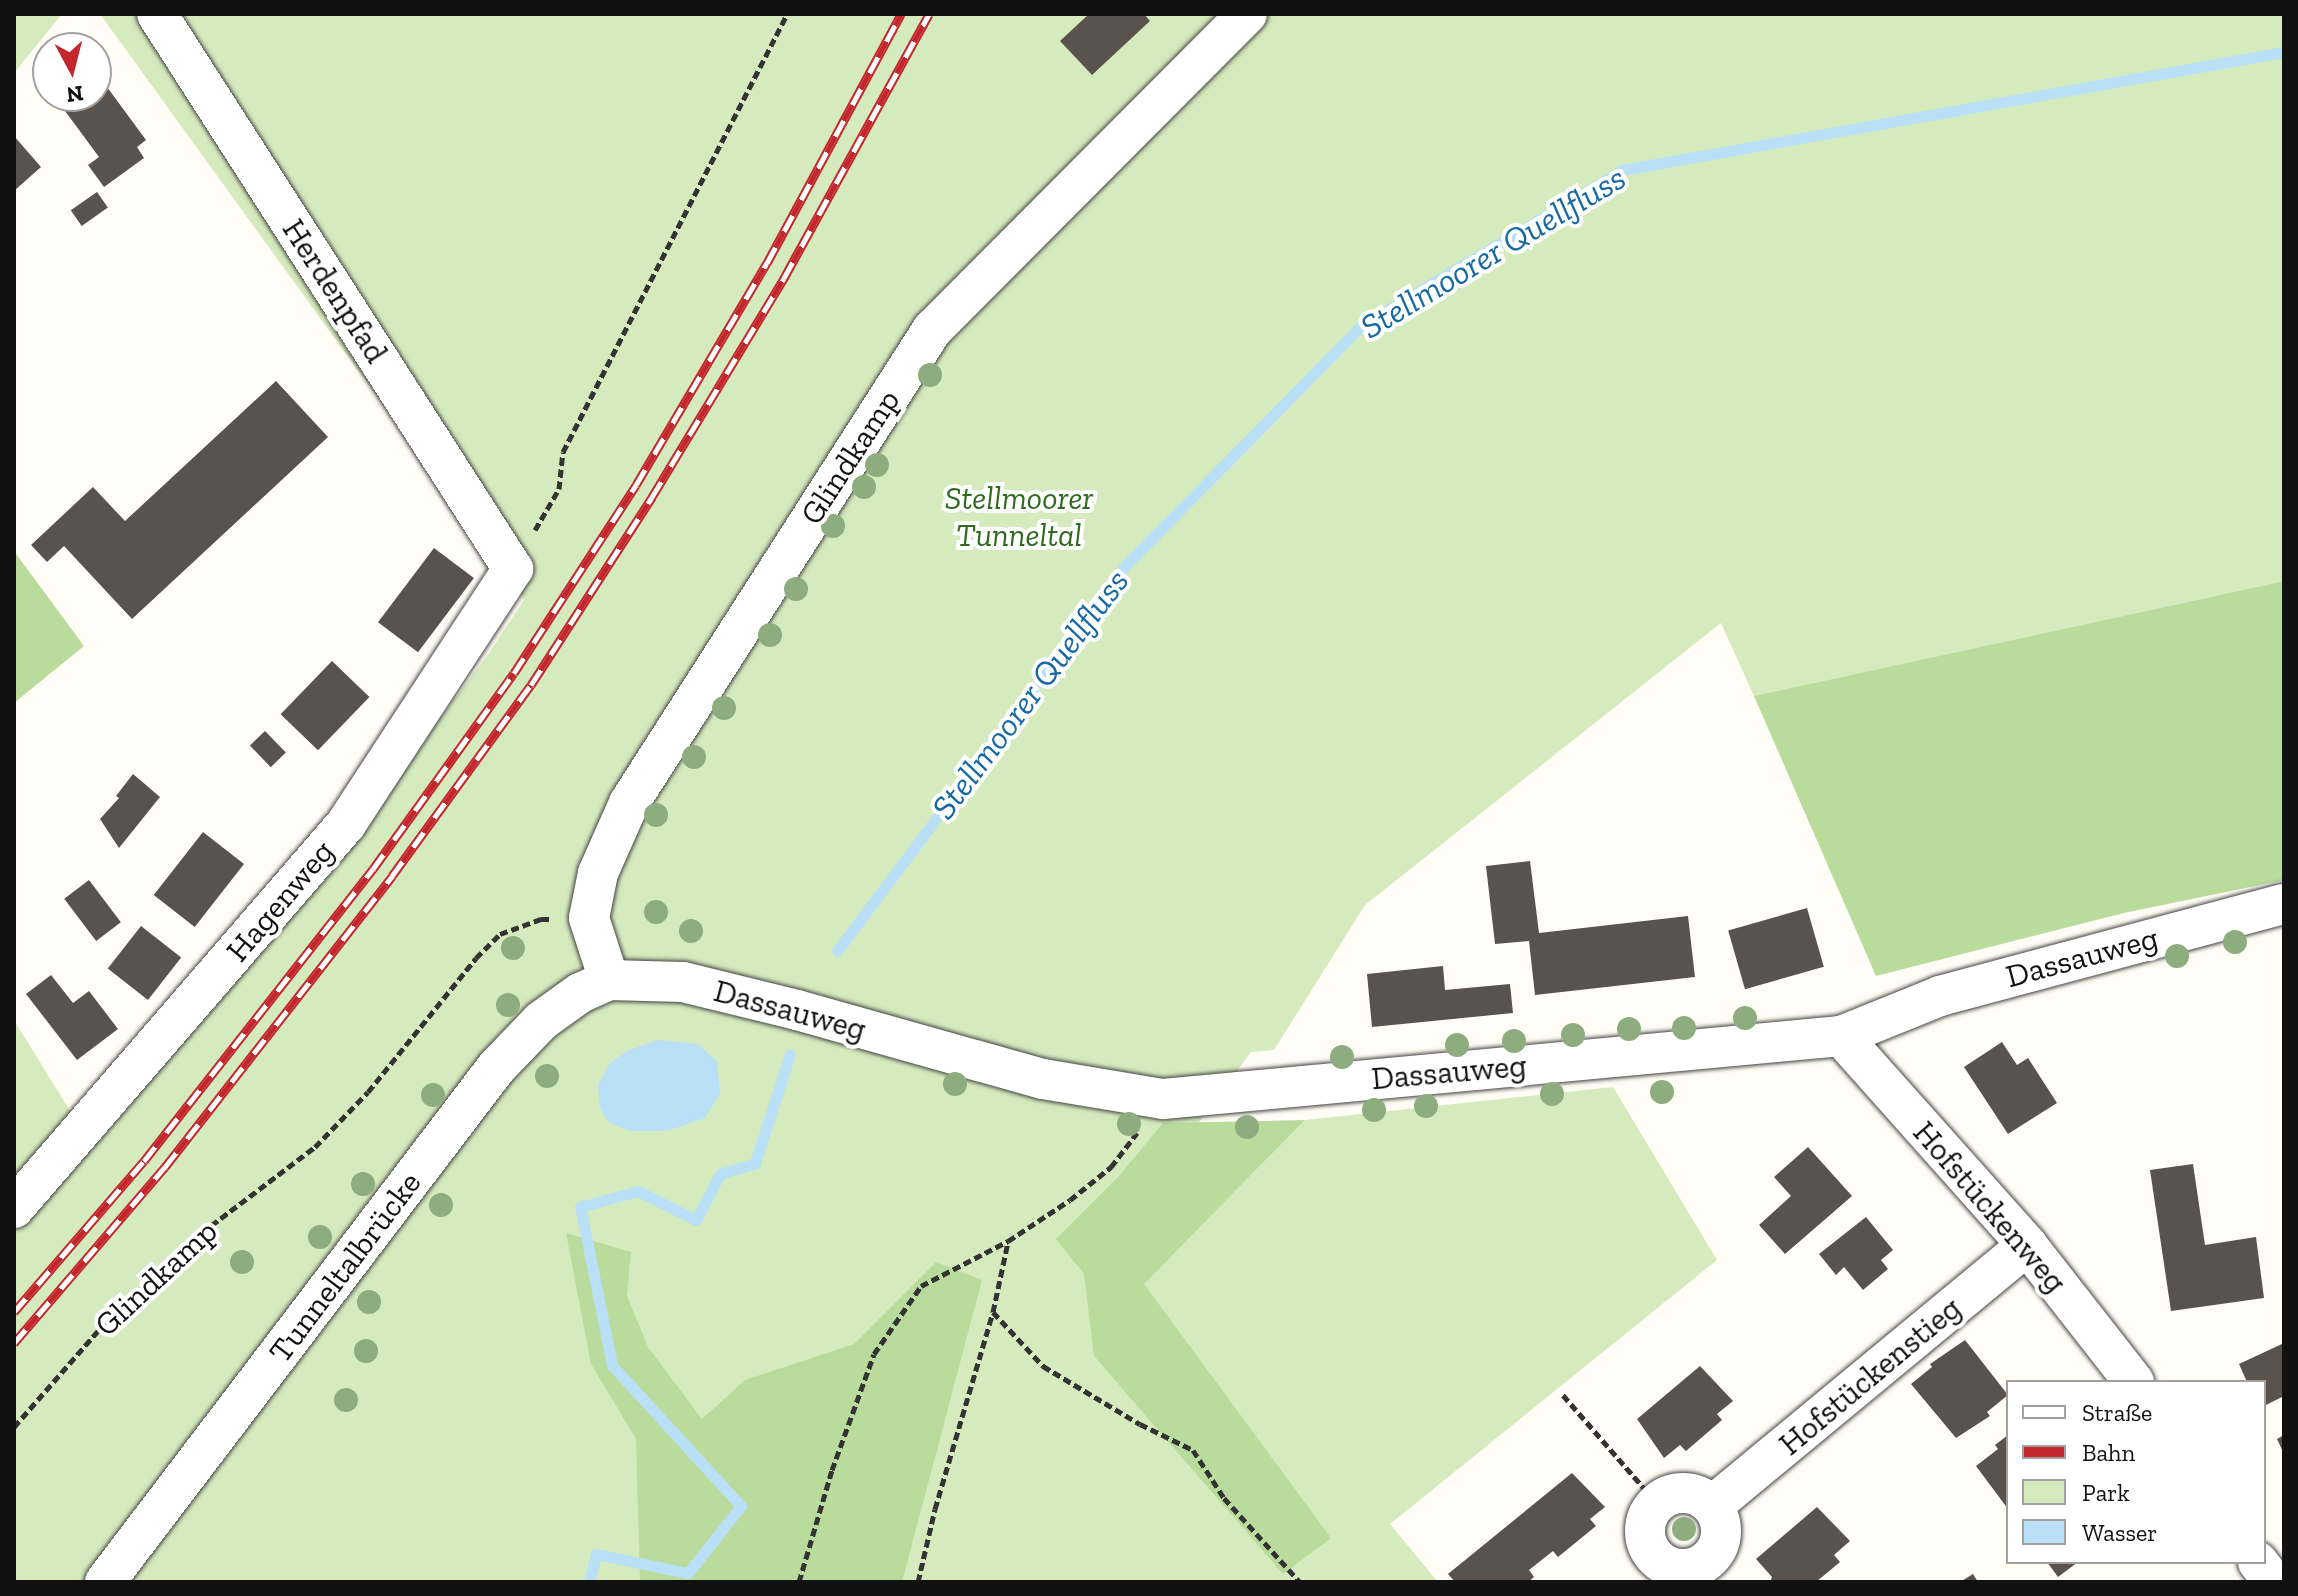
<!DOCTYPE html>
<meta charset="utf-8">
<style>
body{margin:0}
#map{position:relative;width:2298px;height:1596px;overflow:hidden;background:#fffdf5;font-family:"Zilla Slab",serif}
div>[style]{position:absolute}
.green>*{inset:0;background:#d5ebbd}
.forest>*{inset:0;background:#b9dc9c}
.water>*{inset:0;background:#b9e0f7}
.stream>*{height:11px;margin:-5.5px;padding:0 5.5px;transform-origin:5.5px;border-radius:5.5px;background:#b9e0f7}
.building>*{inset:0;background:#5a524d;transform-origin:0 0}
.path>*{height:5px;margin-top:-2.5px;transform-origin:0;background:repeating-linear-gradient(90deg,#333 0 8px,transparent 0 12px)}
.roads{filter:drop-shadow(0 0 2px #444) drop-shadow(0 0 2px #444)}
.street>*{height:40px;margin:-20px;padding:0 20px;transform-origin:20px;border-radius:20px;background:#fff}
.street>.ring{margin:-20px;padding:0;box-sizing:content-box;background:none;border:40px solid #fff;border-radius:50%}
.rail>*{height:9px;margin-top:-4.5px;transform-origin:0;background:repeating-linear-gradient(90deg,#fff 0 18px,#c4262e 0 36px);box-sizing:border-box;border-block:2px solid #c4262e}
.trees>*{width:24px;height:24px;margin:-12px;border-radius:50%;background:#8dad7f}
span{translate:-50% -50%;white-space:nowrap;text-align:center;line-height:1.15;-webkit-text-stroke:8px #fff;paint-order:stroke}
.street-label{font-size:32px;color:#111}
.park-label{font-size:32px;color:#2f6b1f;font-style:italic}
.water-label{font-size:34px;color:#1768a6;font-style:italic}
.frame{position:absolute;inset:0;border:16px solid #111;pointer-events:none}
.legend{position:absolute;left:2006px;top:1380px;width:260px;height:184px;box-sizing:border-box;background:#fff;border:2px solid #a0a0a0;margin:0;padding:10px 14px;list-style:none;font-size:24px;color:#111}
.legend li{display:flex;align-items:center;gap:16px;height:40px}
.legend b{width:40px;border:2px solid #a0a0a0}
.north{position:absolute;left:32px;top:32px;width:80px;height:80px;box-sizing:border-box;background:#fff;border:2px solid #a0a0a0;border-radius:50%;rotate:173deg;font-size:22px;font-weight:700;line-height:32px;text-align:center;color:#111}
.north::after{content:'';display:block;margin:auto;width:28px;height:36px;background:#c4262e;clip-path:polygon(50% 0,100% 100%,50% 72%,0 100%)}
</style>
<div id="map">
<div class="green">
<i style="clip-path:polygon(14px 14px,62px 14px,14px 73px)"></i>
<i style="clip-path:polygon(100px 14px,2284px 14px,2284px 581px,1754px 696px,1721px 623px,1365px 905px,1274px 1050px,1251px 1052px,1104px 1250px,1330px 1538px,1143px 1284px,1305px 1120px,1613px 1087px,1717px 1260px,1390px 1524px,1438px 1582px,14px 1582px,14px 1020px,70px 1111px,100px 1140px,293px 912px,487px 656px,524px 600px)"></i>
</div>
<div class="forest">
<i style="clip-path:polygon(14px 551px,84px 646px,14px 703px)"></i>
<i style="clip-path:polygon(2284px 581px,2284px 880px,2124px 913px,1876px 976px,1754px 696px)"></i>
<i style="clip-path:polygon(1305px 1120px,1144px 1284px,1331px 1538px,1283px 1574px,1094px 1356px,1084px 1274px,1056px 1239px,1118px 1177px,1163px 1123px)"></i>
<i style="clip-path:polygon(566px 1233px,631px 1252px,627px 1296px,648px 1347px,702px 1419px,745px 1380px,854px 1344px,936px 1262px,982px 1280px,902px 1582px,640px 1582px,636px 1439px,591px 1364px)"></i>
</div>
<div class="water">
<i style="clip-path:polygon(658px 1040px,697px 1044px,717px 1061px,720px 1094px,705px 1118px,667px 1131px,630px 1131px,608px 1122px,600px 1108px,598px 1085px,610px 1063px,629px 1050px)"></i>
</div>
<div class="stream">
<i style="left:837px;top:951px;width:479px;rotate:-53.2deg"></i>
<i style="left:1124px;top:567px;width:339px;rotate:-45.5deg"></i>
<i style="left:1362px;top:325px;width:303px;rotate:-30.8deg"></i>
<i style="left:1622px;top:170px;width:672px;rotate:-10.11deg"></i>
<i style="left:589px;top:1582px;width:29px;rotate:-76deg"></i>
<i style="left:596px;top:1554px;width:94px;rotate:11.7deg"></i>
<i style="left:688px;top:1573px;width:85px;rotate:-51.7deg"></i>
<i style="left:741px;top:1506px;width:191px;rotate:-132.5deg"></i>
<i style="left:612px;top:1365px;width:161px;rotate:-101.4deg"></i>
<i style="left:580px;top:1207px;width:60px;rotate:-15.4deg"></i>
<i style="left:638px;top:1191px;width:65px;rotate:26.6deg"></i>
<i style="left:696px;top:1220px;width:52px;rotate:-62.4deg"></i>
<i style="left:720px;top:1174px;width:37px;rotate:-17deg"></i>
<i style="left:755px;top:1163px;width:114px;rotate:-72.2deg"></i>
</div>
<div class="building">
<i style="clip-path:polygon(1089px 14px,1144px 14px,1150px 21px,1092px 75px,1060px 41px)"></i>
<i style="clip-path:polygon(96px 72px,146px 140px,137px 147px,144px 158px,104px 187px,88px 165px,99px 157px,54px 96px,96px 96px)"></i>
<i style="clip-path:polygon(14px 136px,41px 167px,14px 191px)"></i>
<i style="left:97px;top:192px;width:19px;height:32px;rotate:55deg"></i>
<i style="clip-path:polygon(276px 381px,328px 437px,132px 619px,64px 546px,47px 562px,31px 545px,93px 487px,125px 521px)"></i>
<i style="left:434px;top:548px;width:50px;height:93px;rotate:37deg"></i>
<i style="left:332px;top:661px;width:52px;height:74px;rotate:44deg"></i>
<i style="left:265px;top:731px;width:30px;height:21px;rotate:46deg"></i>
<i style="clip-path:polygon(133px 774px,160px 797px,119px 848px,100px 819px,119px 798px,116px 796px)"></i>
<i style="left:203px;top:832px;width:52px;height:80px;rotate:38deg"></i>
<i style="clip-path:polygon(1530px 861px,1539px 933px,1688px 916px,1695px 977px,1535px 995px,1529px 941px,1495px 944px,1486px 866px)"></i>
<i style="left:89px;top:880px;width:53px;height:31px;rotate:53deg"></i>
<i style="left:1807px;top:908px;width:61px;height:82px;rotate:74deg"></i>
<i style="left:141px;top:926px;width:51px;height:54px;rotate:38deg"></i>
<i style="clip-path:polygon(1443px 966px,1445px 990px,1510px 984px,1513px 1013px,1372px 1027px,1367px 974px)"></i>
<i style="clip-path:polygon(51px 975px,73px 1003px,89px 991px,118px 1029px,77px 1060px,26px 994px)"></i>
<i style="clip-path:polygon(2002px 1042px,2017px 1065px,2028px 1058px,2057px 1103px,2008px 1134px,1964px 1067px)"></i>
<i style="clip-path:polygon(1808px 1147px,1852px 1196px,1785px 1254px,1759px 1225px,1791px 1196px,1774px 1177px)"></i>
<i style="clip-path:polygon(2193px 1164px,2205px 1245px,2256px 1237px,2264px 1298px,2171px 1311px,2150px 1170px)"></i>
<i style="clip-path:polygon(1866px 1217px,1893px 1250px,1881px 1260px,1888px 1269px,1863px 1290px,1844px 1267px,1836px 1275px,1819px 1254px)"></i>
<i style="clip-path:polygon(1965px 1340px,2008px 1395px,1987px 1412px,1990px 1416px,1956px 1438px,1911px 1384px,1932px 1367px,1930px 1364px)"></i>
<i style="clip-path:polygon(2284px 1343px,2284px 1396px,2264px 1406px,2264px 1382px,2247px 1382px,2239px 1364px)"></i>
<i style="clip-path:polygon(1700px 1366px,1733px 1401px,1717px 1414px,1722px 1420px,1686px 1451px,1680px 1445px,1664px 1458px,1637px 1419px)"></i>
<i style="clip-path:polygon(2008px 1435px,2008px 1509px,1976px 1466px,1998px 1449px,1995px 1445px)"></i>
<i style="clip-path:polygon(2284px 1435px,2284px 1454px,2277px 1439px)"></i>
<i style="clip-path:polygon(1572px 1473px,1605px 1507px,1590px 1519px,1596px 1526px,1558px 1557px,1553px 1551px,1529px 1570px,1534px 1577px,1528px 1582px,1455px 1582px,1448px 1574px)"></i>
<i style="clip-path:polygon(1817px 1507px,1850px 1541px,1834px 1555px,1840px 1562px,1816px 1582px,1770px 1582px,1772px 1577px,1756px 1559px)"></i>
<i style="clip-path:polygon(2047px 1562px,2078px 1562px,2058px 1577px)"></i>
<i style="clip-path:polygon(1973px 1574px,1978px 1582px,1960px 1582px)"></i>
</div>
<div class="path">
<i style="left:535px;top:530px;width:48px;rotate:-59.7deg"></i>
<i style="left:559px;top:489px;width:37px;rotate:-84deg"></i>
<i style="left:563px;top:452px;width:492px;rotate:-62.9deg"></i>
<i style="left:993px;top:1312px;width:74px;rotate:47.2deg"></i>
<i style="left:1043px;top:1366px;width:113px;rotate:30.9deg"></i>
<i style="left:1140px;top:1424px;width:59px;rotate:26.1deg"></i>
<i style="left:1193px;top:1450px;width:57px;rotate:57.1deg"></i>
<i style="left:1224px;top:1498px;width:113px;rotate:47.9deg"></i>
<i style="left:1563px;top:1395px;width:143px;rotate:49deg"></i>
<i style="left:14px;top:1427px;width:135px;rotate:-48.9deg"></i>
<i style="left:103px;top:1325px;width:123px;rotate:-43.7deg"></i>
<i style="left:192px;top:1240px;width:154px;rotate:-37.1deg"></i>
<i style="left:315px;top:1147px;width:76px;rotate:-46.1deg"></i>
<i style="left:368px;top:1092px;width:172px;rotate:-51.1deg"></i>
<i style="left:476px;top:958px;width:34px;rotate:-45deg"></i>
<i style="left:500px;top:934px;width:44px;rotate:-20.1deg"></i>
<i style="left:541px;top:919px;width:12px"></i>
<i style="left:799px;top:1582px;width:117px;rotate:-73.6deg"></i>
<i style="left:832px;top:1470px;width:123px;rotate:-70.1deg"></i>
<i style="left:874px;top:1354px;width:83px;rotate:-55.3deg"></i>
<i style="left:921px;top:1286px;width:98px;rotate:-27.3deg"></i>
<i style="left:1008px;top:1241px;width:74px;rotate:-33.5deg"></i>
<i style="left:1070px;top:1200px;width:53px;rotate:-38.8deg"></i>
<i style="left:1111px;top:1167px;width:43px;rotate:-52.6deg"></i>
<i style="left:918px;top:1582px;width:75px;rotate:-76.9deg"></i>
<i style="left:935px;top:1509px;width:205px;rotate:-73.6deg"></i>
<i style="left:993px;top:1312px;width:72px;rotate:-77.9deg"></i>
</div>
<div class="roads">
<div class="street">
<i style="left:609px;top:980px;width:65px;rotate:-107.9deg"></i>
<i style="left:589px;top:918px;width:46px;rotate:-78.7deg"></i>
<i style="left:598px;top:873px;width:77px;rotate:-66.1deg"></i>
<i style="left:629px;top:803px;width:562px;rotate:-57.36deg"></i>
<i style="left:932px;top:330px;width:446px;rotate:-45.1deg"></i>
<i style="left:1841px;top:1036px;width:280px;rotate:48.3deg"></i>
<i style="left:2027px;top:1245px;width:174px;rotate:52deg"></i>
<i style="left:14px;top:1208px;width:508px;rotate:-49.15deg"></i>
<i style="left:346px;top:824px;width:305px;rotate:-56.8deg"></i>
<i style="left:513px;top:569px;width:659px;rotate:-122.68deg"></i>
<i class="ring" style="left:1645px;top:1493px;width:36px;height:36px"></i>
<i style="left:1712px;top:1506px;width:409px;rotate:-39.6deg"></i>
<i style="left:2258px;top:1562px;width:25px;rotate:53deg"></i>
<i style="left:105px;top:1582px;width:646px;rotate:-52.74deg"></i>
<i style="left:496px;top:1068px;width:65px;rotate:-46.2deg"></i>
<i style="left:541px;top:1021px;width:48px;rotate:-35.7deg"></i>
<i style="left:580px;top:993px;width:32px;rotate:-24deg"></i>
<i style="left:609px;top:980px;width:74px;rotate:1.5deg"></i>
<i style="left:683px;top:982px;width:117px;rotate:13.8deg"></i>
<i style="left:797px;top:1010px;width:255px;rotate:15.7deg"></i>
<i style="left:1043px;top:1079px;width:122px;rotate:9.5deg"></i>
<i style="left:1163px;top:1099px;width:681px;rotate:-5.31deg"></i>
<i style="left:1841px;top:1036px;width:107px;rotate:-22deg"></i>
<i style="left:1940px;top:996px;width:356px;rotate:-15deg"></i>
</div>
</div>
<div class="rail">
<i style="left:14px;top:1312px;width:199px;rotate:-49.3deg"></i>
<i style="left:144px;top:1161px;width:371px;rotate:-51.9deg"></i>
<i style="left:373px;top:869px;width:241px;rotate:-54.3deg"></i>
<i style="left:514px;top:673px;width:224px;rotate:-57deg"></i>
<i style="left:636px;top:485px;width:258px;rotate:-59.5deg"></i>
<i style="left:767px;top:263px;width:283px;rotate:-61.7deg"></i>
<i style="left:14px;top:1343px;width:232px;rotate:-49.4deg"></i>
<i style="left:165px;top:1167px;width:369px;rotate:-52deg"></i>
<i style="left:392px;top:876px;width:236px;rotate:-54deg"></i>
<i style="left:531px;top:685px;width:224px;rotate:-57.2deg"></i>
<i style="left:652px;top:497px;width:256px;rotate:-58.9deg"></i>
<i style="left:784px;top:278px;width:301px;rotate:-61.2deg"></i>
</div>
<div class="trees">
<i style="left:930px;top:375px"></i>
<i style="left:877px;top:465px"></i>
<i style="left:864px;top:487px"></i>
<i style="left:833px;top:526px"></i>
<i style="left:796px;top:589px"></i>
<i style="left:770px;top:635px"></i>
<i style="left:724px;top:708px"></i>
<i style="left:694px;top:757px"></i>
<i style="left:656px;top:815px"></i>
<i style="left:656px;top:912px"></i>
<i style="left:691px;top:931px"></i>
<i style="left:2235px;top:942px"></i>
<i style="left:513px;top:948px"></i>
<i style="left:2177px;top:956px"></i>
<i style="left:508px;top:1005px"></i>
<i style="left:1745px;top:1018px"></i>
<i style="left:1684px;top:1028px"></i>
<i style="left:1629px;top:1029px"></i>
<i style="left:1573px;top:1035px"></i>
<i style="left:1514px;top:1041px"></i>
<i style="left:1457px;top:1045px"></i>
<i style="left:1342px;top:1057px"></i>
<i style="left:547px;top:1076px"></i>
<i style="left:955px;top:1084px"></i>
<i style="left:1662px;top:1092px"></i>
<i style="left:1552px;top:1094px"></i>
<i style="left:433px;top:1095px"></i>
<i style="left:1426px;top:1106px"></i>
<i style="left:1374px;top:1110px"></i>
<i style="left:1129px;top:1124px"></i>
<i style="left:1247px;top:1127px"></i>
<i style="left:363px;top:1184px"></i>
<i style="left:441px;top:1205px"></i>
<i style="left:320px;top:1237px"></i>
<i style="left:242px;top:1262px"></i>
<i style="left:369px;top:1302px"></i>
<i style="left:366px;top:1351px"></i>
<i style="left:346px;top:1400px"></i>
<i style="left:1684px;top:1529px"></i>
</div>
<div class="street-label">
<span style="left:335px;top:291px;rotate:57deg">Herdenpfad</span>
<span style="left:850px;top:457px;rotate:-57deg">Glindkamp</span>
<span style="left:280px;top:901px;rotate:-50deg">Hagenweg</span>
<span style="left:2082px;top:957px;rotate:-15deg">Dassauweg</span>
<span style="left:790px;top:1010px;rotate:15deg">Dassauweg</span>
<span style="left:1449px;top:1072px;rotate:-5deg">Dassauweg</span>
<span style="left:1990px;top:1207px;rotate:49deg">Hofstückenweg</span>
<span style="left:345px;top:1267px;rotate:-53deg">Tunneltalbrücke</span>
<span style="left:156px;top:1278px;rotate:-43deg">Glindkamp</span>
<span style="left:1870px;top:1376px;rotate:-40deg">Hofstückenstieg</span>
</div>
<div class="park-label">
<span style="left:1019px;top:517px">Stellmoorer<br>Tunneltal</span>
</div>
<div class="water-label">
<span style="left:1493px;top:252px;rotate:-31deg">Stellmoorer Quellfluss</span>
<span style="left:1030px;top:694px;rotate:-53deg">Stellmoorer Quellfluss</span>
</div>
<div class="frame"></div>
<ul class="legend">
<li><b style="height:10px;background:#fff"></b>Straße</li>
<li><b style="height:10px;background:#c4262e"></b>Bahn</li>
<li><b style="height:22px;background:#d5ebbd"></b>Park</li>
<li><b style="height:22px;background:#b9e0f7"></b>Wasser</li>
</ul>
<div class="north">N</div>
</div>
